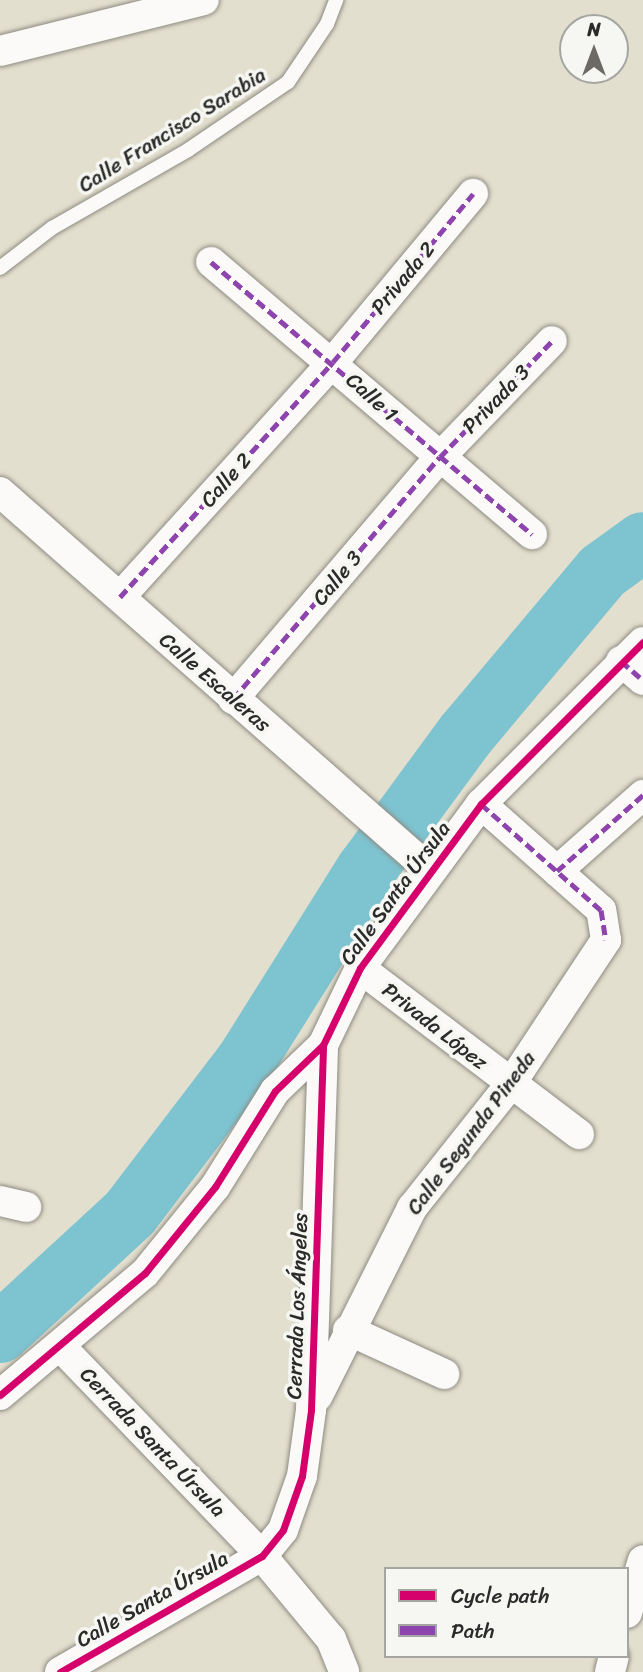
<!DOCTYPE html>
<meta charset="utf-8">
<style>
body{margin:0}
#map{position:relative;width:643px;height:1672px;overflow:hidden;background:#e3dfce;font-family:Sriracha,sans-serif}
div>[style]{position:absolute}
.river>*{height:60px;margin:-30px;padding:0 30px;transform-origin:30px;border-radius:30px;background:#7ec3d0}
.roads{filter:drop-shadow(0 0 2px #8d8b82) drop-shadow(0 0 2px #8d8b82)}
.lane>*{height:14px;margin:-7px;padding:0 7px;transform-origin:7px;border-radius:7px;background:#fbfaf8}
.street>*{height:30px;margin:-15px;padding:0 15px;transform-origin:15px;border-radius:15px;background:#fbfaf8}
.quiet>*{height:5px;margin-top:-2.5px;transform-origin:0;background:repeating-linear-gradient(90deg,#8e44ad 0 10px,transparent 0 15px)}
.cycleway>*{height:7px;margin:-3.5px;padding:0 3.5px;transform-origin:3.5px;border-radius:3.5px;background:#d6006c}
span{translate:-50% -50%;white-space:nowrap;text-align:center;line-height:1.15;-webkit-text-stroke:7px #f6f6f2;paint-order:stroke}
.street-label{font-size:21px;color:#2b2b2b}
.legend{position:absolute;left:384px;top:1567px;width:245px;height:91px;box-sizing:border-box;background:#f6f6f2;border:2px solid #a5a5a2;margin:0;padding:9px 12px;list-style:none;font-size:21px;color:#2b2b2b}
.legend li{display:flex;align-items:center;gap:14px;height:35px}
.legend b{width:35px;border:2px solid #a5a5a2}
.north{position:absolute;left:559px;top:14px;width:70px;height:70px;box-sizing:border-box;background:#f6f6f2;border:2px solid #a5a5a2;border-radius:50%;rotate:0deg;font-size:19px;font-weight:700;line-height:28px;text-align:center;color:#2b2b2b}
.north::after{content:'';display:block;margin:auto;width:24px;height:32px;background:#6b6a64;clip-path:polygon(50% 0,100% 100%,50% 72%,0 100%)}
</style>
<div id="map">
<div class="river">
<i style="left:0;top:1333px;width:177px;rotate:-42.7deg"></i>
<i style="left:130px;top:1213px;width:191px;rotate:-52.7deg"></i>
<i style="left:246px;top:1061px;width:226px;rotate:-57.9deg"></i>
<i style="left:366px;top:870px;width:169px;rotate:-53.7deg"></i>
<i style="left:466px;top:734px;width:213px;rotate:-50deg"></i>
<i style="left:603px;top:571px;width:49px;rotate:-35.9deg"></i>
</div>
<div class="roads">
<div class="lane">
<i style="left:0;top:268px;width:66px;rotate:-37.6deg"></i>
<i style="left:52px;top:228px;width:157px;rotate:-29.8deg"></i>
<i style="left:188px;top:150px;width:121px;rotate:-34.2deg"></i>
<i style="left:288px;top:82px;width:70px;rotate:-56.1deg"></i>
<i style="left:327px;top:24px;width:26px;rotate:-69deg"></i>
</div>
<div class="street">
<i style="left:0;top:51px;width:210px;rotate:-14deg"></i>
<i style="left:211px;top:262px;width:421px;rotate:40.3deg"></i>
<i style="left:0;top:492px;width:574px;rotate:41.33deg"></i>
<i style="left:120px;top:597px;width:317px;rotate:-47.8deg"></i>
<i style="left:333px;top:362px;width:219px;rotate:-50.2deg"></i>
<i style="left:621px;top:661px;width:29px;rotate:41deg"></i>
<i style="left:233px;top:699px;width:318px;rotate:-49.5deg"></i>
<i style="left:440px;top:457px;width:161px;rotate:-46deg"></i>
<i style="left:557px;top:871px;width:115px;rotate:-41.5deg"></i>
<i style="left:360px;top:968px;width:275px;rotate:37.2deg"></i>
<i style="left:0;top:1201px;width:27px;rotate:13deg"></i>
<i style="left:348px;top:1330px;width:106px;rotate:24.6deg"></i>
<i style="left:61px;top:1347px;width:290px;rotate:46.1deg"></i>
<i style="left:262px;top:1556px;width:108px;rotate:50.3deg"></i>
<i style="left:331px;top:1639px;width:35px;rotate:68deg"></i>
<i style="left:0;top:1395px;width:189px;rotate:-40.1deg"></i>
<i style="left:145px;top:1273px;width:111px;rotate:-50.9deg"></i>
<i style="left:215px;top:1187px;width:113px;rotate:-58deg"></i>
<i style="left:275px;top:1091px;width:66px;rotate:-43.8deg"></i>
<i style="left:323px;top:1045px;width:85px;rotate:-64.3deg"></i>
<i style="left:360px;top:968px;width:204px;rotate:-53.6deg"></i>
<i style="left:481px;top:804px;width:229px;rotate:-45deg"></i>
<i style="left:317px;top:1397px;width:212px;rotate:-63.3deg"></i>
<i style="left:412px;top:1208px;width:157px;rotate:-51.5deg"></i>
<i style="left:510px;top:1085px;width:174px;rotate:-56.5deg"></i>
<i style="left:606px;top:940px;width:30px;rotate:-99deg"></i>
<i style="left:601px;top:910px;width:160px;rotate:-138.5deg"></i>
<i style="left:627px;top:1613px;width:55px;rotate:-73.2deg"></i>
<i style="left:60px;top:1672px;width:233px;rotate:-29.9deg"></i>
<i style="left:262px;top:1556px;width:33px;rotate:-51deg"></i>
<i style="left:283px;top:1530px;width:57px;rotate:-70.6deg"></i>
<i style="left:302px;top:1476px;width:67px;rotate:-82.2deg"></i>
<i style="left:311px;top:1410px;width:365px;rotate:-88.1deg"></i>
<i style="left:610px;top:1672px;width:16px;rotate:-76deg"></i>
</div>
</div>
<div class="quiet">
<i style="left:211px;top:262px;width:421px;rotate:40.3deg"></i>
<i style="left:120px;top:597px;width:317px;rotate:-47.8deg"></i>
<i style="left:333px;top:362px;width:219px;rotate:-50.2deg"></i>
<i style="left:621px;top:661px;width:29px;rotate:41deg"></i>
<i style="left:233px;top:699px;width:318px;rotate:-49.5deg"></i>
<i style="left:440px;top:457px;width:161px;rotate:-46deg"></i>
<i style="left:481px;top:804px;width:160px;rotate:41.5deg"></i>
<i style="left:601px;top:910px;width:30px;rotate:81deg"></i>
<i style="left:557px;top:871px;width:115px;rotate:-41.5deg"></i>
</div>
<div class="cycleway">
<i style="left:0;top:1395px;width:189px;rotate:-40.1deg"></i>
<i style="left:145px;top:1273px;width:111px;rotate:-50.9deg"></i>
<i style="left:215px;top:1187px;width:113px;rotate:-58deg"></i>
<i style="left:275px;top:1091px;width:66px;rotate:-43.8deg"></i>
<i style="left:323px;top:1045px;width:85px;rotate:-64.3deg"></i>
<i style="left:360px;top:968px;width:204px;rotate:-53.6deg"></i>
<i style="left:481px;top:804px;width:229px;rotate:-45deg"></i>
<i style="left:60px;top:1672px;width:233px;rotate:-29.9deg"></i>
<i style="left:262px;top:1556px;width:33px;rotate:-51deg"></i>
<i style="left:283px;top:1530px;width:57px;rotate:-70.6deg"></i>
<i style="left:302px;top:1476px;width:67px;rotate:-82.2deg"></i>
<i style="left:311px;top:1410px;width:365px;rotate:-88.1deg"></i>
</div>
<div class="street-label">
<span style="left:172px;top:130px;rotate:-32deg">Calle Francisco Sarabia</span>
<span style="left:403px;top:278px;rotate:-50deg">Privada 2</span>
<span style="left:372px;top:397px;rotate:42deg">Calle 1</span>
<span style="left:496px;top:399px;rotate:-46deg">Privada 3</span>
<span style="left:226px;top:480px;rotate:-48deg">Calle 2</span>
<span style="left:337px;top:578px;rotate:-50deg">Calle 3</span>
<span style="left:215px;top:682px;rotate:41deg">Calle Escaleras</span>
<span style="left:395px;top:893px;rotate:-54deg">Calle Santa Úrsula</span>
<span style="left:435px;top:1026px;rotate:38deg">Privada López</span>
<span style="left:471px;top:1133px;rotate:-53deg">Calle Segunda Pineda</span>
<span style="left:297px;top:1306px;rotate:-88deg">Cerrada Los Ángeles</span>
<span style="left:153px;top:1442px;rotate:46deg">Cerrada Santa Úrsula</span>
<span style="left:152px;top:1599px;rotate:-30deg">Calle Santa Úrsula</span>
</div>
<ul class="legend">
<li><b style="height:9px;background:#d6006c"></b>Cycle path</li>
<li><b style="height:9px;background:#8e44ad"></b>Path</li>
</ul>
<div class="north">N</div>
</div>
